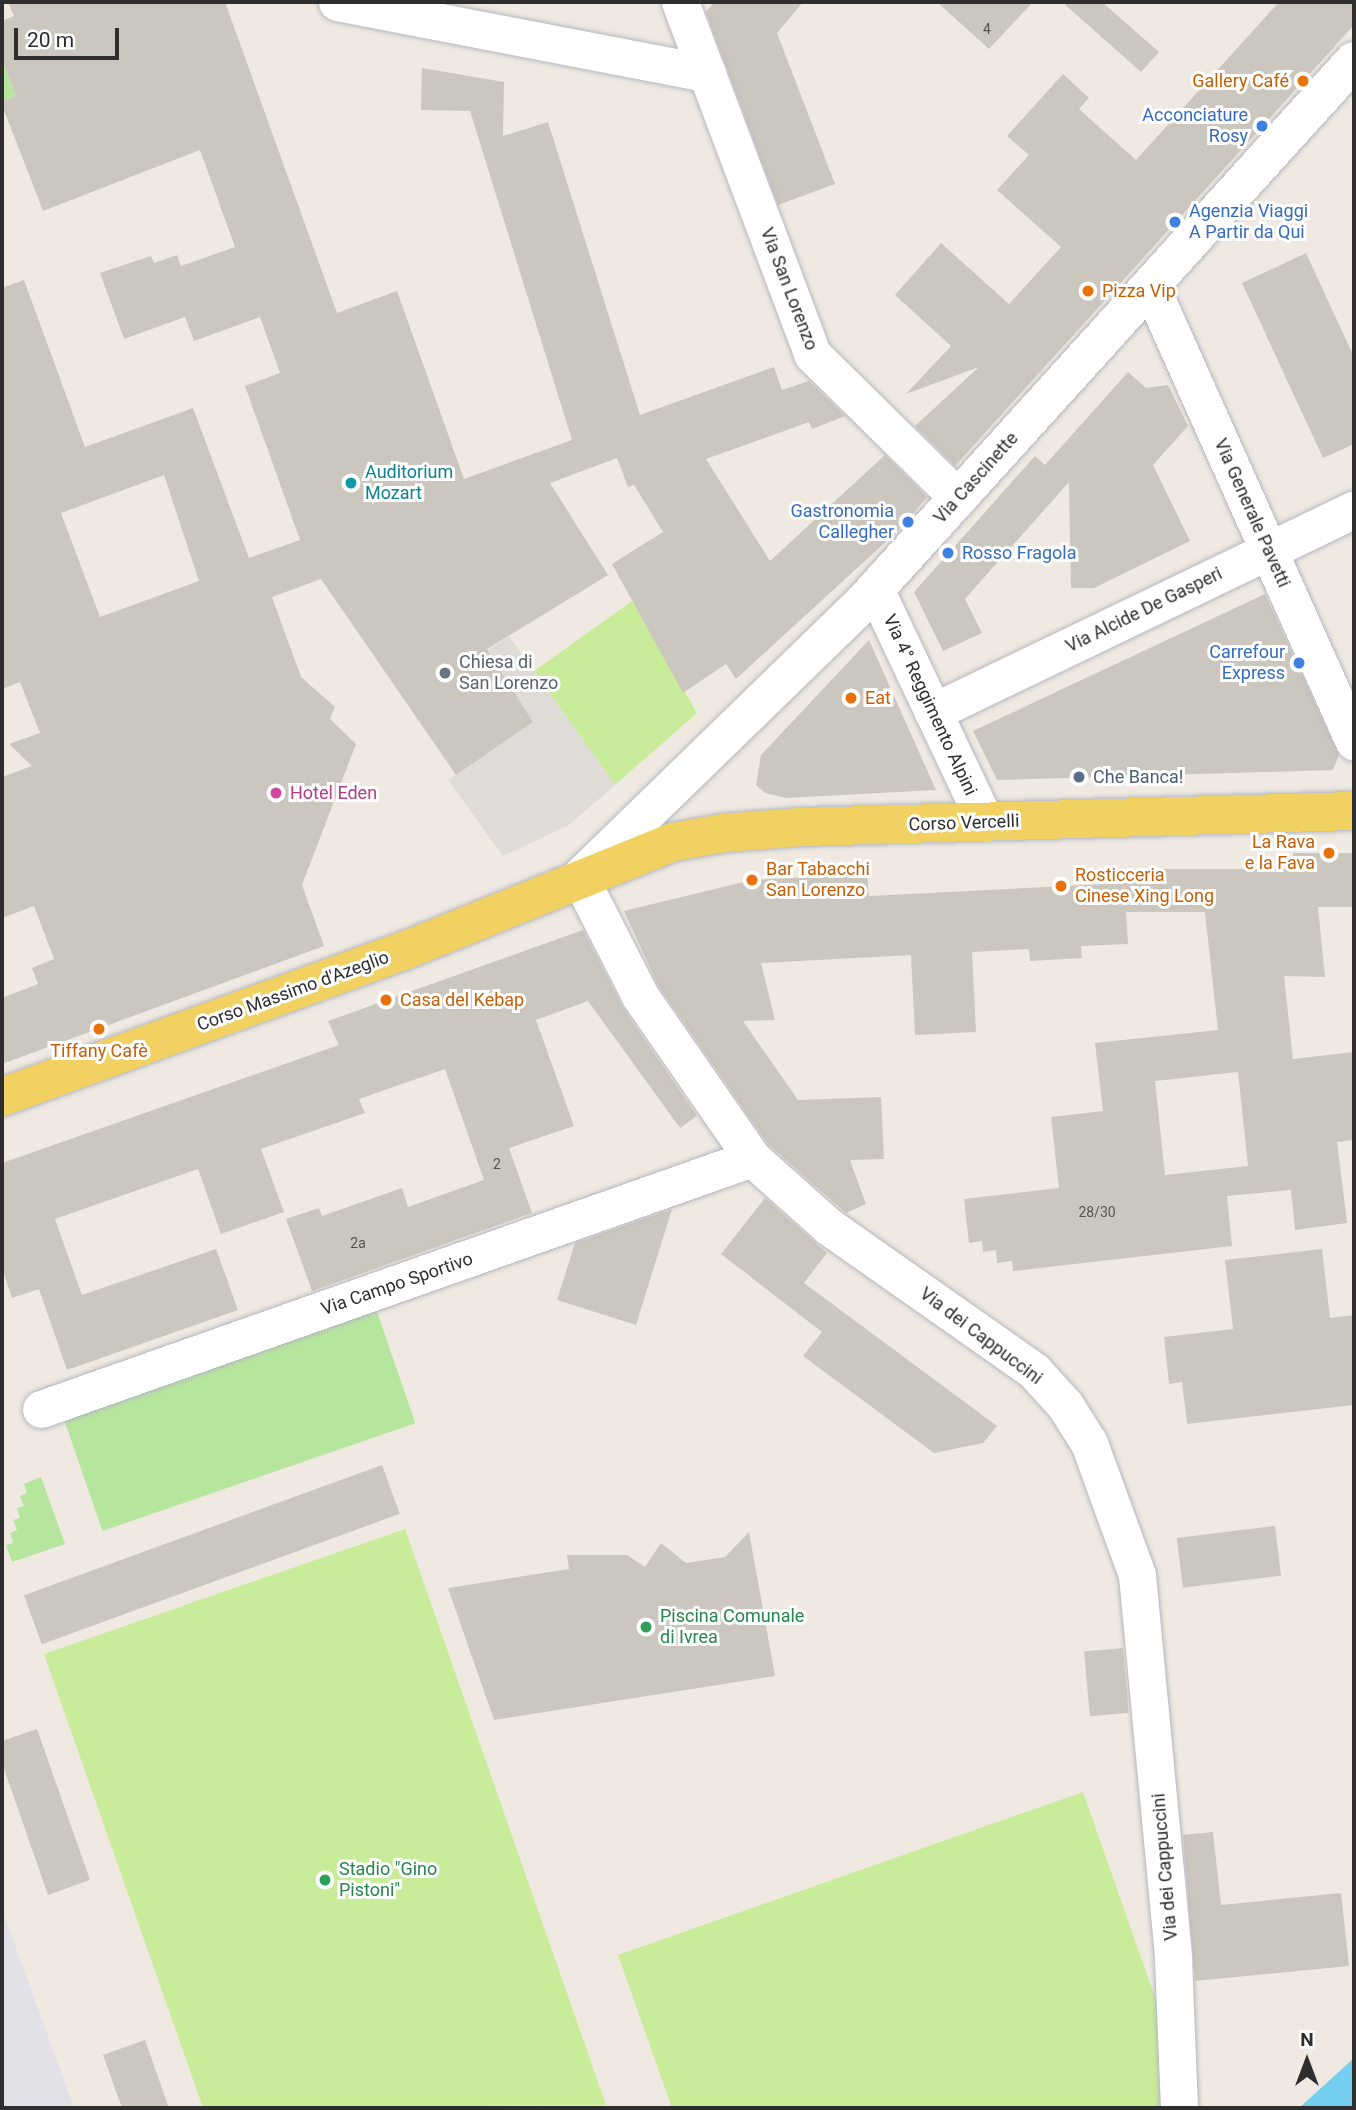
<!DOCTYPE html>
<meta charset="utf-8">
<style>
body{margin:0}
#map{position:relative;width:1356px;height:2110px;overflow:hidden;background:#efe9e1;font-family:Roboto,sans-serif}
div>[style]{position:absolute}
.industrial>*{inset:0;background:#e3e1e8}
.green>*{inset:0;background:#b6e59e;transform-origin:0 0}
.pitch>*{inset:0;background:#c9ec9a}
.plaza>*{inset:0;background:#dfdcd8}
.water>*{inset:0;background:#75cff0}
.building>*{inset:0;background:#cbc7bf;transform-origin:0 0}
.roads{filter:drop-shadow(0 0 2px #b4b7c1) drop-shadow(0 0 2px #b4b7c1)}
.street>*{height:37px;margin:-18.5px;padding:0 18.5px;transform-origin:18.5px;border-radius:18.5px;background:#fff}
.secondary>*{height:38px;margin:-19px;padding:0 19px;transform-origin:19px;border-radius:19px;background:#fff}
.primary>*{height:38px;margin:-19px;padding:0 19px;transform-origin:19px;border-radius:19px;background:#f2d163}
.dots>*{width:19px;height:19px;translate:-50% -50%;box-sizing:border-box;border:4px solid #fff;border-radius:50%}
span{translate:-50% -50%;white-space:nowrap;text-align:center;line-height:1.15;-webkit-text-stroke:6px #fff;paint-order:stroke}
.number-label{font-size:14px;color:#555452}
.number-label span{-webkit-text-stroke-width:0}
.food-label{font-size:18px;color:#c56008}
.right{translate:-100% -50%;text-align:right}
.left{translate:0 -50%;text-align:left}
.shop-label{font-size:18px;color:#366cbe}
.street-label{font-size:18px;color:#2e2e2e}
.culture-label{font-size:18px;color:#0d838f}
.worship-label{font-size:18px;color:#5b616d}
.service-label{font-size:18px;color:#4e5e75}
.hotel-label{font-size:18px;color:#b23c85}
.leisure-label{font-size:18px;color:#27864d}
.frame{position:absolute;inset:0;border:4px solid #2e2e2e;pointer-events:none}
.north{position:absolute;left:1272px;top:2026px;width:70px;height:70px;-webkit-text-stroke:5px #fff;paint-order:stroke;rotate:0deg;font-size:19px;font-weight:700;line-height:28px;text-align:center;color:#2e2e2e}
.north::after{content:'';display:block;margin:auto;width:24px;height:32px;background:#2e2e2e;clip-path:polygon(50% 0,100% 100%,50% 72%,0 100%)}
.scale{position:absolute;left:14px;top:28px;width:105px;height:32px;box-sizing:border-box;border:4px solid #2e2e2e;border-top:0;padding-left:9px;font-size:21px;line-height:24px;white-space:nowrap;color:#2e2e2e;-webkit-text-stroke:5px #fff;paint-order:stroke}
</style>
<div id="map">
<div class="industrial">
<i style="clip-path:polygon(2px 1909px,74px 2108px,2px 2108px)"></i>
</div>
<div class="green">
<i style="clip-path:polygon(2px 59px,16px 96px,2px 101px)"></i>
<i style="left:375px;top:1306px;width:124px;height:331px;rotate:71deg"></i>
<i style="clip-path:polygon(41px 1477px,65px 1544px,12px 1562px,6px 1545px,13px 1543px,10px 1533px,17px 1530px,13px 1520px,20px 1518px,17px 1508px,24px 1506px,20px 1496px,27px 1493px,24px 1484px)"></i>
</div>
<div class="pitch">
<i style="clip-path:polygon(632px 601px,697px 713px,615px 785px,534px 671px)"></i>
<i style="clip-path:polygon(405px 1529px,606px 2105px,203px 2108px,44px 1654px)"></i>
<i style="clip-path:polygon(1083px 1792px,1166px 2029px,1168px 2108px,672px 2108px,618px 1955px)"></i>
</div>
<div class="plaza">
<i style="clip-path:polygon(509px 636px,615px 785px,569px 825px,503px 856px,448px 780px,533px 722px,488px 650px)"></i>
</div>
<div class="water">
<i style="clip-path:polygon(1354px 2058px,1354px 2108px,1299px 2108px)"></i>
</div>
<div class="building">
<i style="clip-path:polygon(evenodd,8px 2px,225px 2px,337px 313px,397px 291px,464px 479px,572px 440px,470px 111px,421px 110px,422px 68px,504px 82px,503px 136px,548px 122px,640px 415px,774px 367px,782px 390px,809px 381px,845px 416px,812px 429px,809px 422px,706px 459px,770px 561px,885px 455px,927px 497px,903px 526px,736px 679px,726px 664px,683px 693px,612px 564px,663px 532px,634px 485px,628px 487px,617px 458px,550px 483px,608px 575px,487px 649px,533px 722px,456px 775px,321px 579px,272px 597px,301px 677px,335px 707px,330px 719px,356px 744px,302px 885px,324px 946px,2px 1064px,2px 998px,38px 984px,32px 968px,54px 959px,34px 906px,2px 918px,2px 777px,32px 766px,9px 744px,40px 733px,20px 682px,2px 689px,2px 288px,24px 280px,85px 447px,193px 408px,249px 558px,300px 540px,245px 386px,280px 373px,260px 317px,194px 341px,185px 317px,124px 339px,100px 273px,151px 256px,154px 263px,177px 255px,181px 266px,235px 247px,200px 150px,43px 211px,2px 105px,2px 101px,16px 96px,2px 59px,2px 21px,14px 16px,8px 2px,164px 475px,199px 581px,100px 617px,61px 513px,164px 475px)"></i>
<i style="clip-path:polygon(714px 2px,803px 2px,777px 33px,835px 184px,778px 205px,706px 12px)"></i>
<i style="clip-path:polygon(937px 2px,1033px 2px,989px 49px)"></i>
<i style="clip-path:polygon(1062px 2px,1102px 2px,1159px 52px,1141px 72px)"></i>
<i style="clip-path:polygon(1279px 2px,1354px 2px,1354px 25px,955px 466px,915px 426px,979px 367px,906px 394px,951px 346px,895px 295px,941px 243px,1009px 304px,1061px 247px,997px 190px,1029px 155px,1007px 136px,1063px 74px,1089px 98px,1079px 109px,1136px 160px)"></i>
<i style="clip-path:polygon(1306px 253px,1354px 357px,1354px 444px,1323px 458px,1242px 283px)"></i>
<i style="clip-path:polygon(1128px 372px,1146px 388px,1168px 385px,1188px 426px,1153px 465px,1190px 541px,1094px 588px,1071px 588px,1069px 482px,965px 599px,982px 633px,943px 651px,914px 592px,1035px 456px,1045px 465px)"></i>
<i style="clip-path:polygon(1265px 594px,1339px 755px,1333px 770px,997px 780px,973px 731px)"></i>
<i style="clip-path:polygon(869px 640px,936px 790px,786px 798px,765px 793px,756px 785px,761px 755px)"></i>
<i style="clip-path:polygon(evenodd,1293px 853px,1354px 853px,1354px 907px,1318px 907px,1325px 977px,1284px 976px,1293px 1059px,1354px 1052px,1354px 1140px,1337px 1142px,1347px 1223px,1295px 1230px,1291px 1190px,1227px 1196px,1232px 1246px,1013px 1271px,1012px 1261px,997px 1263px,996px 1250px,983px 1252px,982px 1241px,969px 1243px,964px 1199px,1059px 1188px,1051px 1117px,1103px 1111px,1095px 1043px,1218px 1030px,1205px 912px,1126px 912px,1128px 944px,1081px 946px,1082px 958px,1030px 961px,1029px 949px,972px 952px,976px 1032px,915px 1035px,911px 955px,761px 963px,775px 1020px,743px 1021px,798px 1100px,881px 1097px,884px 1159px,850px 1160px,866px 1204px,846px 1213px,768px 1144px,658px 985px,624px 911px,752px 880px,867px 874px,869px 896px,1124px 883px,1124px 869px,1293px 869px,1293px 853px,1238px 1072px,1248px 1166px,1165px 1175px,1155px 1081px,1238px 1072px)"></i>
<i style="clip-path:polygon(583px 930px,623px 1008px,697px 1116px,680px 1128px,588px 1001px,536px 1020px,574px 1126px,509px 1148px,532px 1213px,312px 1291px,286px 1219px,319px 1208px,322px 1216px,402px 1188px,408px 1207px,484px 1180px,445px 1069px,359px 1099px,365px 1113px,261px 1149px,284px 1212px,221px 1234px,198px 1169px,55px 1219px,82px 1295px,216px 1249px,238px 1310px,67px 1370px,39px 1289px,12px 1298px,2px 1268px,2px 1163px,339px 1045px,328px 1021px)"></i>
<i style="clip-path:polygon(765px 1198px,827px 1253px,804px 1283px,997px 1426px,983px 1443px,934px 1453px,803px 1356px,822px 1332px,721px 1254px)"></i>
<i style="clip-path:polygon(672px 1209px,636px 1325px,557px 1300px,575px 1243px)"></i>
<i style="clip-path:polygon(1322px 1249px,1330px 1318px,1354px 1315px,1354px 1405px,1187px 1424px,1182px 1382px,1169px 1384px,1164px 1337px,1233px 1329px,1225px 1260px)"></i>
<i style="left:382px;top:1465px;width:52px;height:381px;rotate:70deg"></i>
<i style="left:1275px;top:1526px;width:50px;height:99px;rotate:83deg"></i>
<i style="clip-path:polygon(749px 1532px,775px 1676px,494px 1720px,448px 1588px,569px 1569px,567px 1555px,627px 1555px,645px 1567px,661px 1543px,686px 1563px,725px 1557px)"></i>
<i style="left:1123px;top:1648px;width:65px;height:39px;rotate:85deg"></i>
<i style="clip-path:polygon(37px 1729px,90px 1880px,48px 1895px,2px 1763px,2px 1741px)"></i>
<i style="clip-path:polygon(1213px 1832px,1221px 1905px,1341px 1893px,1349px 1966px,1195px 1981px,1183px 1835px)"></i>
<i style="clip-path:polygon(145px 2040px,169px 2108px,122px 2108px,103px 2055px)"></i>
</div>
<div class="roads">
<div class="street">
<i style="left:337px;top:2px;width:377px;rotate:10.9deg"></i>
<i style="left:680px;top:2px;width:376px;rotate:69.4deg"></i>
<i style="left:812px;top:354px;width:205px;rotate:44.6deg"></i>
<i style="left:1150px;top:285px;width:500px;rotate:65.94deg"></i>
<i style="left:875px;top:589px;width:258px;rotate:64.7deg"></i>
<i style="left:933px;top:712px;width:467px;rotate:-25.7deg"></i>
<i style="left:580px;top:878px;width:132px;rotate:63deg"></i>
<i style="left:640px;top:996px;width:197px;rotate:55.3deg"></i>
<i style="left:752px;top:1158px;width:102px;rotate:41.8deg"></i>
<i style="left:828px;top:1226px;width:252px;rotate:35.1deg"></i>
<i style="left:1034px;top:1371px;width:46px;rotate:47.6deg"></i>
<i style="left:1065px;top:1405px;width:45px;rotate:57.7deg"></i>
<i style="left:1089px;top:1443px;width:140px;rotate:70deg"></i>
<i style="left:1137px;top:1575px;width:386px;rotate:84.6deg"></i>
<i style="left:1173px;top:1959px;width:149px;rotate:87.7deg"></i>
<i style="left:41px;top:1409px;width:754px;rotate:-19.44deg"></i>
</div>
<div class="secondary">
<i style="left:580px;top:878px;width:392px;rotate:-44.2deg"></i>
<i style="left:861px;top:605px;width:734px;rotate:-47.82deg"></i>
</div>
<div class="primary">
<i style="left:2px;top:1097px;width:430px;rotate:-20deg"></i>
<i style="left:406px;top:950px;width:288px;rotate:-22deg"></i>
<i style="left:673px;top:842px;width:52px;rotate:-10deg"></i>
<i style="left:724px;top:833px;width:77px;rotate:-4.5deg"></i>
<i style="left:801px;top:827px;width:553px;rotate:-1.66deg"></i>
</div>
</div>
<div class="dots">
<i style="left:1303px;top:81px;background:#e8710a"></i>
<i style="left:1262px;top:126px;background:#3f7fe0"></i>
<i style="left:1175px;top:222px;background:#3f7fe0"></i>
<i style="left:1088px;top:291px;background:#e8710a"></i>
<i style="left:351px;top:483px;background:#0f9aa8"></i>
<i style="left:908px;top:522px;background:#3f7fe0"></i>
<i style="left:948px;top:553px;background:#3f7fe0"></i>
<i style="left:1299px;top:663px;background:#3f7fe0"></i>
<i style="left:445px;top:673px;background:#6b7280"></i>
<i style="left:851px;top:698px;background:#e8710a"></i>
<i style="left:1079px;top:777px;background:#5c6f8a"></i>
<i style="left:276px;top:793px;background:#d1479c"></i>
<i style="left:1329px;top:853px;background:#e8710a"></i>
<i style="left:752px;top:880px;background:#e8710a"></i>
<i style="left:1061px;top:886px;background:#e8710a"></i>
<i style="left:386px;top:1000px;background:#e8710a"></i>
<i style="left:99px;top:1029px;background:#e8710a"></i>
<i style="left:646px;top:1627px;background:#2e9e5b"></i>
<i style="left:325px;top:1880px;background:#2e9e5b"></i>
</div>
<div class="number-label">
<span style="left:987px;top:29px">4</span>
<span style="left:497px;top:1164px">2</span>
<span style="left:1097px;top:1212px">28/30</span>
<span style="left:358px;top:1243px">2a</span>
</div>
<div class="food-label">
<span class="right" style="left:1289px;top:81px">Gallery Café</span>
<span class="left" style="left:1102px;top:291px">Pizza Vip</span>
<span class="left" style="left:865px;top:698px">Eat</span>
<span class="right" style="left:1315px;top:853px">La Rava<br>e la Fava</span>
<span class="left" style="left:766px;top:880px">Bar Tabacchi<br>San Lorenzo</span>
<span class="left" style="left:1075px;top:886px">Rosticceria<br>Cinese Xing Long</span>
<span class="left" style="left:400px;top:1000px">Casa del Kebap</span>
<span style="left:99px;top:1051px">Tiffany Cafè</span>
</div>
<div class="shop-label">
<span class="right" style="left:1248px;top:126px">Acconciature<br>Rosy</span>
<span class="left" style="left:1189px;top:222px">Agenzia Viaggi<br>A Partir da Qui</span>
<span class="right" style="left:894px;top:522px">Gastronomia<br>Callegher</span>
<span class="left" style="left:962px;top:553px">Rosso Fragola</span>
<span class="right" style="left:1285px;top:663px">Carrefour<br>Express</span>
</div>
<div class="street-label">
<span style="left:789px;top:289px;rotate:69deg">Via San Lorenzo</span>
<span style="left:976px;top:478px;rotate:-48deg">Via Cascinette</span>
<span style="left:1252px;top:513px;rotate:66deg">Via Generale Pavetti</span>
<span style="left:1144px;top:610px;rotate:-26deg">Via Alcide De Gasperi</span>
<span style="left:930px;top:705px;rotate:65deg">Via 4° Reggimento Alpini</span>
<span style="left:964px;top:823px;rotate:-2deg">Corso Vercelli</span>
<span style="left:293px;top:991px;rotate:-20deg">Corso Massimo d'Azeglio</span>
<span style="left:397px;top:1284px;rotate:-19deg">Via Campo Sportivo</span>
<span style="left:981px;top:1336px;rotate:37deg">Via dei Cappuccini</span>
<span style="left:1165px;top:1867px;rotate:-95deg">Via dei Cappuccini</span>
</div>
<div class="culture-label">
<span class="left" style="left:365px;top:483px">Auditorium<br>Mozart</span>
</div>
<div class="worship-label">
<span class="left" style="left:459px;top:673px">Chiesa di<br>San Lorenzo</span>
</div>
<div class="service-label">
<span class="left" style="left:1093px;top:777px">Che Banca!</span>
</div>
<div class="hotel-label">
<span class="left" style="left:290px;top:793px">Hotel Eden</span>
</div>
<div class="leisure-label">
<span class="left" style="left:660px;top:1627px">Piscina Comunale<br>di Ivrea</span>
<span class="left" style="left:339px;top:1880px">Stadio "Gino<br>Pistoni"</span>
</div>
<div class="frame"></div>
<div class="north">N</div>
<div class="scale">20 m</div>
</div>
